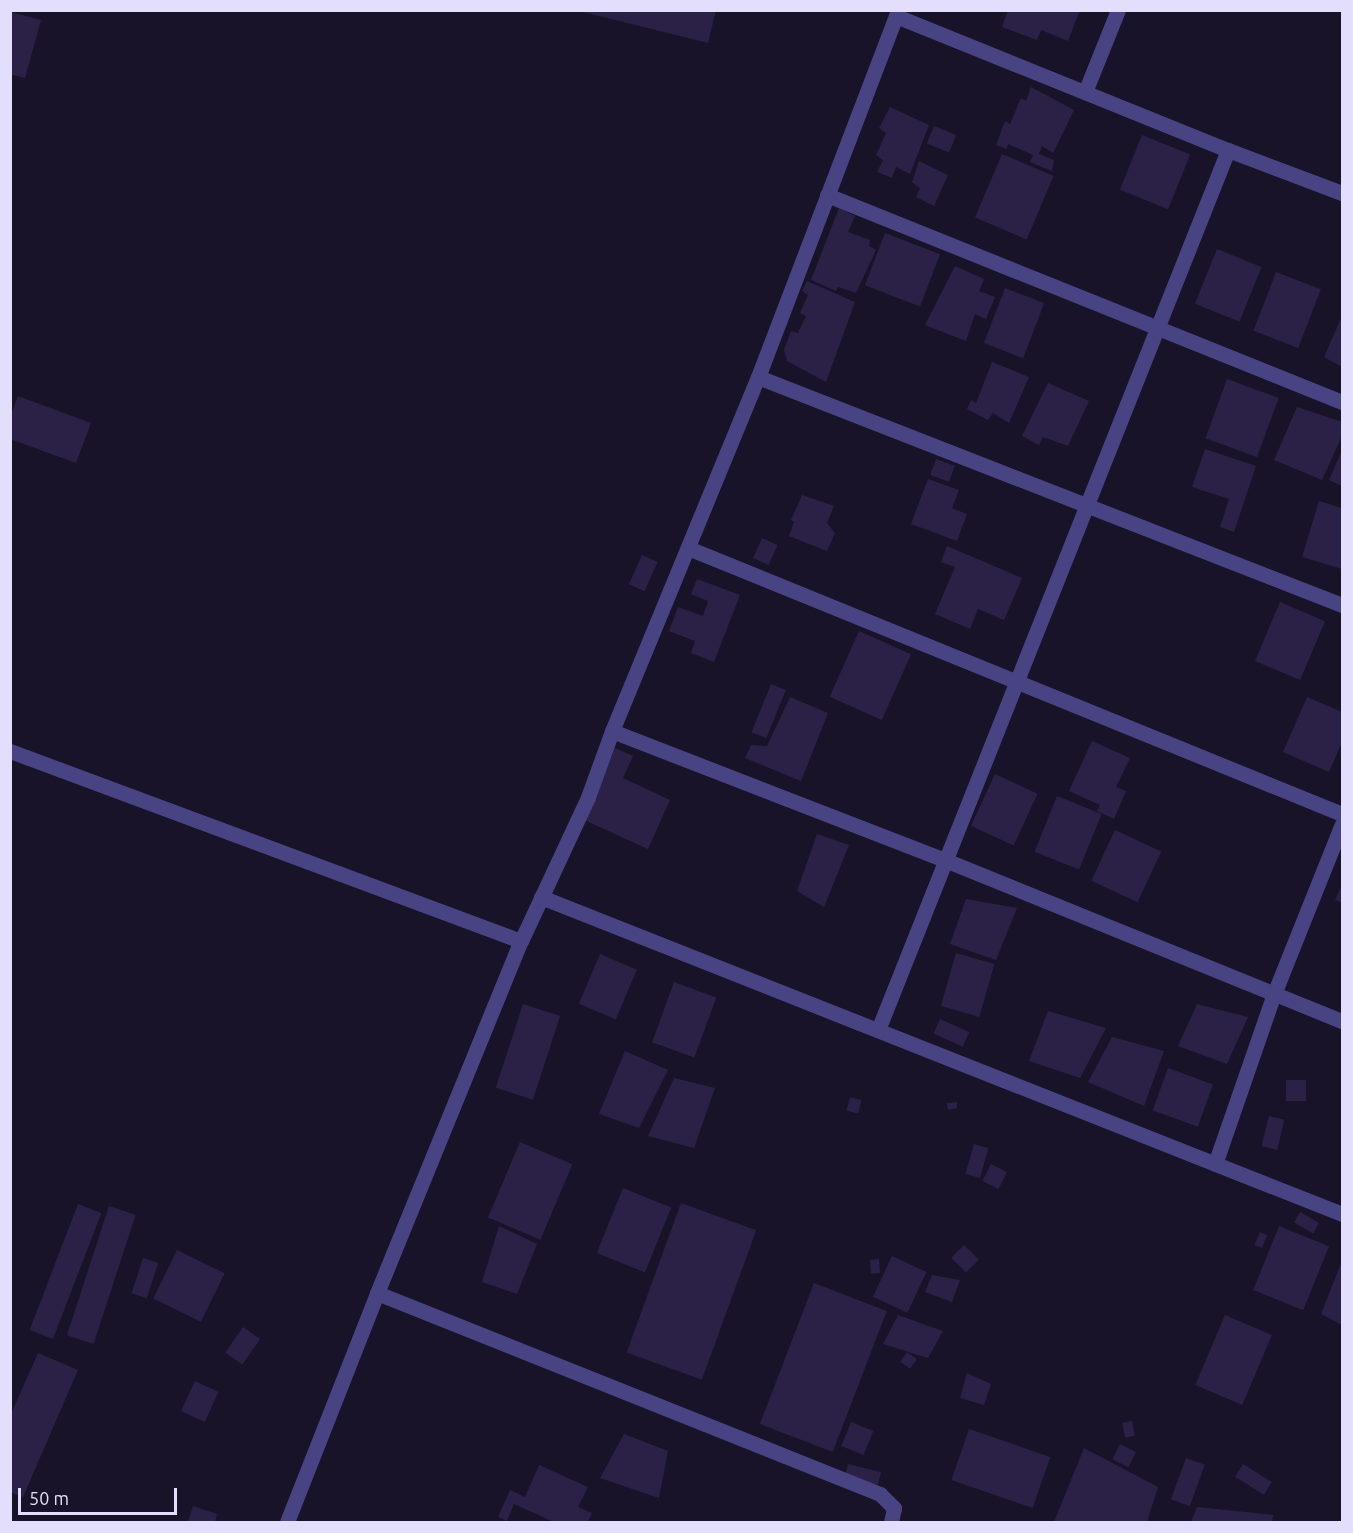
<!DOCTYPE html>
<style>
body{margin:0}
#map{position:relative;width:1353px;height:1533px;overflow:hidden;background:#181328;font-family:Ubuntu,sans-serif}
div>[style]{position:absolute}
.building>*{inset:0;background:#2b2147;transform-origin:0 0}
.minor>*{height:15px;margin:-7.5px;padding:0 7.5px;transform-origin:7.5px;border-radius:7.5px;background:#484382}
span{translate:-50% -50%;white-space:nowrap;text-align:center;line-height:1.15;-webkit-text-stroke:4.5px #181328;paint-order:stroke}
.frame{position:absolute;inset:0;border:12px solid #e3defc;pointer-events:none}
.scale{position:absolute;left:18px;top:1488px;width:159px;height:27px;box-sizing:border-box;border:3px solid #e3defc;border-top:0;padding-left:8px;font-size:18px;line-height:21px;white-space:nowrap;color:#e3defc;-webkit-text-stroke:4px #181328;paint-order:stroke}
</style>
<div id="map">
<div class="building">
<i style="clip-path:polygon(575px 10px,716px 10px,708px 43px)"></i>
<i style="clip-path:polygon(1008px 10px,1080px 10px,1068px 41px,1041px 30px,1037px 40px,1002px 27px)"></i>
<i style="clip-path:polygon(10px 12px,41px 20px,25px 78px,10px 74px)"></i>
<i style="clip-path:polygon(1031px 87px,1074px 110px,1053px 153px,1042px 146px,1039px 154px,1054px 160px,1052px 171px,1030px 162px,1033px 155px,1008px 144px,1007px 149px,996px 145px,1005px 121px,1010px 124px,1021px 98px,1026px 101px)"></i>
<i style="clip-path:polygon(890px 107px,929px 125px,910px 174px,896px 167px,892px 178px,877px 172px,883px 160px,876px 155px,886px 133px,879px 128px)"></i>
<i style="left:934px;top:126px;width:24px;height:19px;rotate:22deg"></i>
<i style="left:1142px;top:135px;width:52px;height:59px;rotate:22deg"></i>
<i style="left:1002px;top:154px;width:56px;height:69px;rotate:23deg"></i>
<i style="clip-path:polygon(919px 161px,948px 175px,934px 206px,916px 197px,920px 188px,912px 182px)"></i>
<i style="clip-path:polygon(839px 208px,855px 216px,848px 232px,870px 240px,869px 246px,876px 250px,856px 293px,838px 287px,836px 291px,811px 280px)"></i>
<i style="left:885px;top:233px;width:59px;height:56px;rotate:21deg"></i>
<i style="left:1217px;top:249px;width:48px;height:59px;rotate:22deg"></i>
<i style="clip-path:polygon(955px 266px,984px 279px,979px 291px,995px 297px,986px 319px,975px 314px,966px 341px,925px 325px)"></i>
<i style="left:1276px;top:272px;width:48px;height:63px;rotate:21deg"></i>
<i style="clip-path:polygon(807px 281px,855px 302px,826px 382px,787px 361px,784px 350px,791px 331px,798px 333px,806px 316px,800px 313px,808px 295px,802px 291px)"></i>
<i style="left:1005px;top:288px;width:42px;height:59px;rotate:21deg"></i>
<i style="clip-path:polygon(1342px 316px,1342px 367px,1324px 357px)"></i>
<i style="clip-path:polygon(992px 362px,1029px 377px,1009px 423px,993px 413px,988px 420px,967px 409px,971px 400px,976px 403px)"></i>
<i style="left:1227px;top:379px;width:55px;height:63px;rotate:20deg"></i>
<i style="clip-path:polygon(1048px 383px,1089px 401px,1068px 446px,1043px 437px,1039px 445px,1022px 436px)"></i>
<i style="clip-path:polygon(18px 396px,91px 423px,76px 463px,10px 439px,10px 417px)"></i>
<i style="clip-path:polygon(1297px 407px,1342px 422px,1342px 436px,1322px 480px,1274px 460px)"></i>
<i style="clip-path:polygon(1205px 449px,1256px 466px,1234px 532px,1220px 527px,1229px 499px,1192px 487px)"></i>
<i style="clip-path:polygon(1342px 450px,1342px 486px,1329px 480px)"></i>
<i style="left:936px;top:459px;width:20px;height:17px;rotate:20deg"></i>
<i style="clip-path:polygon(928px 479px,959px 490px,952px 508px,967px 514px,957px 541px,911px 524px)"></i>
<i style="clip-path:polygon(802px 495px,834px 506px,827px 523px,835px 533px,827px 551px,789px 536px,794px 522px,791px 520px)"></i>
<i style="clip-path:polygon(1319px 501px,1342px 508px,1342px 569px,1302px 557px)"></i>
<i style="left:762px;top:538px;width:17px;height:22px;rotate:24deg"></i>
<i style="clip-path:polygon(947px 546px,1022px 578px,1004px 620px,978px 609px,970px 629px,935px 614px,955px 567px,941px 562px)"></i>
<i style="left:642px;top:555px;width:17px;height:32px;rotate:24deg"></i>
<i style="clip-path:polygon(697px 579px,740px 595px,714px 662px,691px 653px,695px 641px,669px 631px,678px 607px,703px 616px,708px 601px,691px 594px)"></i>
<i style="left:1280px;top:602px;width:49px;height:64px;rotate:23deg"></i>
<i style="left:859px;top:631px;width:57px;height:72px;rotate:24deg"></i>
<i style="left:771px;top:684px;width:16px;height:52px;rotate:22deg"></i>
<i style="clip-path:polygon(790px 697px,828px 713px,801px 781px,745px 758px,751px 745px,767px 746px)"></i>
<i style="clip-path:polygon(1307px 697px,1342px 712px,1342px 742px,1329px 772px,1283px 752px)"></i>
<i style="clip-path:polygon(1092px 741px,1130px 758px,1116px 787px,1126px 791px,1114px 819px,1097px 811px,1100px 805px,1069px 791px)"></i>
<i style="clip-path:polygon(615px 748px,633px 756px,623px 778px,670px 800px,648px 849px,582px 819px)"></i>
<i style="left:995px;top:774px;width:47px;height:57px;rotate:25deg"></i>
<i style="left:1057px;top:796px;width:48px;height:60px;rotate:22deg"></i>
<i style="left:1115px;top:830px;width:51px;height:56px;rotate:25deg"></i>
<i style="clip-path:polygon(817px 834px,849px 845px,824px 907px,797px 891px)"></i>
<i style="clip-path:polygon(1342px 885px,1342px 903px,1335px 900px)"></i>
<i style="clip-path:polygon(966px 899px,1017px 908px,996px 960px,950px 944px)"></i>
<i style="left:956px;top:953px;width:40px;height:55px;rotate:16deg"></i>
<i style="left:600px;top:954px;width:40px;height:54px;rotate:23deg"></i>
<i style="left:674px;top:982px;width:45px;height:64px;rotate:20deg"></i>
<i style="left:523px;top:1004px;width:39px;height:88px;rotate:18deg"></i>
<i style="clip-path:polygon(1197px 1004px,1248px 1017px,1227px 1064px,1178px 1046px)"></i>
<i style="clip-path:polygon(1048px 1011px,1106px 1028px,1080px 1078px,1029px 1061px)"></i>
<i style="left:940px;top:1019px;width:32px;height:16px;rotate:24deg"></i>
<i style="clip-path:polygon(1112px 1037px,1164px 1051px,1144px 1106px,1088px 1082px)"></i>
<i style="clip-path:polygon(625px 1051px,668px 1070px,639px 1128px,599px 1114px)"></i>
<i style="left:1168px;top:1068px;width:48px;height:45px;rotate:20deg"></i>
<i style="clip-path:polygon(674px 1078px,715px 1088px,694px 1148px,648px 1136px)"></i>
<i style="left:1286px;top:1080px;width:20px;height:21px"></i>
<i style="left:850px;top:1097px;width:12px;height:14px;rotate:14deg"></i>
<i style="clip-path:polygon(957px 1102px,957px 1108px,948px 1110px,947px 1103px)"></i>
<i style="left:1269px;top:1116px;width:16px;height:31px;rotate:14deg"></i>
<i style="left:520px;top:1142px;width:57px;height:82px;rotate:23deg"></i>
<i style="left:974px;top:1144px;width:15px;height:31px;rotate:16deg"></i>
<i style="left:991px;top:1164px;width:18px;height:19px;rotate:27deg"></i>
<i style="left:623px;top:1188px;width:52px;height:70px;rotate:22deg"></i>
<i style="left:681px;top:1203px;width:80px;height:159px;rotate:20deg"></i>
<i style="left:78px;top:1204px;width:25px;height:135px;rotate:21deg"></i>
<i style="left:109px;top:1206px;width:28px;height:136px;rotate:18deg"></i>
<i style="left:1300px;top:1212px;width:22px;height:12px;rotate:30deg"></i>
<i style="clip-path:polygon(499px 1226px,537px 1244px,517px 1294px,482px 1282px)"></i>
<i style="left:1279px;top:1226px;width:54px;height:69px;rotate:22deg"></i>
<i style="left:1260px;top:1232px;width:8px;height:14px;rotate:23deg"></i>
<i style="left:964px;top:1245px;width:21px;height:18px;rotate:45deg"></i>
<i style="left:177px;top:1250px;width:53px;height:54px;rotate:26deg"></i>
<i style="left:892px;top:1256px;width:38px;height:45px;rotate:25deg"></i>
<i style="left:143px;top:1258px;width:16px;height:37px;rotate:18deg"></i>
<i style="left:879px;top:1259px;width:14px;height:9px;rotate:86deg"></i>
<i style="clip-path:polygon(1342px 1261px,1342px 1325px,1321px 1314px)"></i>
<i style="clip-path:polygon(932px 1275px,960px 1280px,952px 1302px,925px 1292px)"></i>
<i style="left:814px;top:1283px;width:78px;height:151px;rotate:21deg"></i>
<i style="clip-path:polygon(898px 1315px,943px 1331px,928px 1358px,883px 1344px)"></i>
<i style="left:1225px;top:1315px;width:51px;height:76px;rotate:23deg"></i>
<i style="left:243px;top:1327px;width:21px;height:31px;rotate:35deg"></i>
<i style="left:907px;top:1352px;width:12px;height:12px;rotate:35deg"></i>
<i style="clip-path:polygon(38px 1353px,78px 1370px,23px 1497px,10px 1492px,10px 1416px)"></i>
<i style="clip-path:polygon(967px 1373px,991px 1384px,984px 1405px,960px 1398px)"></i>
<i style="left:195px;top:1381px;width:26px;height:33px;rotate:25deg"></i>
<i style="left:1132px;top:1421px;width:15px;height:10px;rotate:79deg"></i>
<i style="left:851px;top:1422px;width:24px;height:26px;rotate:22deg"></i>
<i style="left:969px;top:1429px;width:86px;height:54px;rotate:19deg"></i>
<i style="clip-path:polygon(624px 1434px,668px 1451px,659px 1498px,600px 1478px)"></i>
<i style="left:1120px;top:1444px;width:18px;height:17px;rotate:27deg"></i>
<i style="clip-path:polygon(1084px 1448px,1158px 1487px,1147px 1522px,1054px 1522px)"></i>
<i style="left:1186px;top:1458px;width:20px;height:44px;rotate:20deg"></i>
<i style="left:848px;top:1464px;width:34px;height:13px;rotate:14deg"></i>
<i style="left:1243px;top:1464px;width:34px;height:15px;rotate:32deg"></i>
<i style="clip-path:polygon(539px 1465px,588px 1487px,578px 1507px,592px 1513px,588px 1522px,554px 1522px,514px 1504px,507px 1521px,498px 1517px,510px 1490px,525px 1497px)"></i>
<i style="clip-path:polygon(193px 1506px,217px 1514px,215px 1522px,188px 1522px)"></i>
<i style="clip-path:polygon(1197px 1507px,1274px 1515px,1271px 1522px,1191px 1522px)"></i>
</div>
<div class="minor">
<i style="left:896px;top:16px;width:358px;rotate:22deg"></i>
<i style="left:1228px;top:150px;width:122px;rotate:20.7deg"></i>
<i style="left:1085px;top:92px;width:88px;rotate:-68.1deg"></i>
<i style="left:827px;top:195px;width:555px;rotate:21.9deg"></i>
<i style="left:758px;top:377px;width:627px;rotate:21.33deg"></i>
<i style="left:688px;top:548px;width:706px;rotate:22.13deg"></i>
<i style="left:612px;top:731px;width:357px;rotate:21.2deg"></i>
<i style="left:945px;top:860px;width:428px;rotate:22.1deg"></i>
<i style="left:10px;top:751px;width:545px;rotate:20.4deg"></i>
<i style="left:541px;top:897px;width:861px;rotate:21.59deg"></i>
<i style="left:878px;top:1030px;width:947px;rotate:-68.31deg"></i>
<i style="left:1215px;top:1164px;width:180px;rotate:-70.9deg"></i>
<i style="left:1274px;top:994px;width:183px;rotate:-68.2deg"></i>
<i style="left:377px;top:1293px;width:542px;rotate:21.78deg"></i>
<i style="left:880px;top:1494px;width:20px;rotate:45deg"></i>
<i style="left:894px;top:1508px;width:14px;rotate:102deg"></i>
<i style="left:287px;top:1522px;width:246px;rotate:-68.5deg"></i>
<i style="left:377px;top:1293px;width:380px;rotate:-67.8deg"></i>
<i style="left:521px;top:941px;width:159px;rotate:-65deg"></i>
<i style="left:588px;top:797px;width:70px;rotate:-70deg"></i>
<i style="left:612px;top:731px;width:383px;rotate:-67.6deg"></i>
<i style="left:758px;top:377px;width:393px;rotate:-69.1deg"></i>
</div>
<div class="frame"></div>
<div class="scale">50 m</div>
</div>
